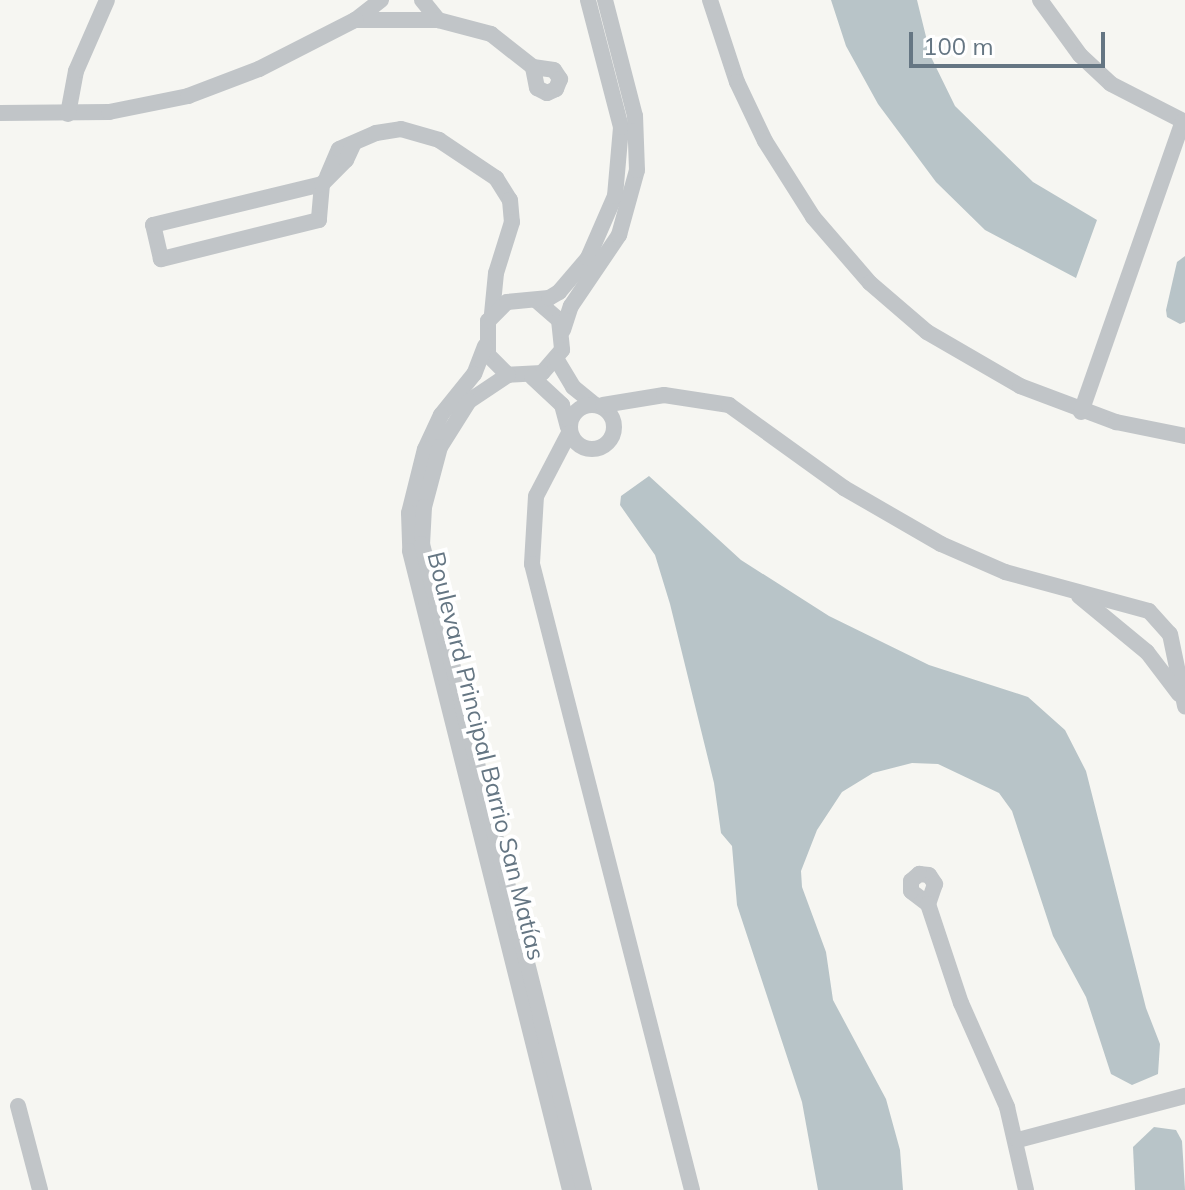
<!DOCTYPE html>
<meta charset="utf-8">
<style>
body{margin:0}
#map{position:relative;width:1185px;height:1190px;overflow:hidden;background:#f6f6f2;font-family:Mulish,sans-serif}
div>[style]{position:absolute}
.water>*{inset:0;background:#b8c4c8}
.street>*{height:16px;margin:-8px;padding:0 8px;transform-origin:8px;border-radius:8px;background:#c1c5c8}
.street>.ring{margin:-8px;padding:0;box-sizing:content-box;background:none;border:16px solid #c1c5c8;border-radius:50%}
span{translate:-50% -50%;white-space:nowrap;text-align:center;line-height:1.15;-webkit-text-stroke:8px #fff;paint-order:stroke}
.street-label{font-size:24px;color:#657683}
.scale{position:absolute;left:909px;top:32px;width:196px;height:36px;box-sizing:border-box;border:4px solid #657683;border-top:0;padding-left:10px;font-size:24px;line-height:28px;white-space:nowrap;color:#657683;-webkit-text-stroke:6px #fff;paint-order:stroke}
</style>
<div id="map">
<div class="water">
<i style="clip-path:polygon(831px 0,917px 0,931px 57px,955px 106px,1033px 182px,1097px 220px,1076px 278px,985px 230px,936px 182px,878px 104px,846px 46px)"></i>
<i style="clip-path:polygon(1185px 256px,1185px 322px,1180px 324px,1167px 317px,1166px 310px,1177px 262px)"></i>
<i style="clip-path:polygon(649px 476px,741px 560px,829px 616px,929px 665px,1028px 697px,1065px 730px,1086px 771px,1146px 1008px,1160px 1044px,1158px 1074px,1132px 1085px,1111px 1074px,1086px 997px,1053px 936px,1012px 811px,999px 793px,938px 764px,912px 763px,873px 773px,842px 792px,817px 830px,801px 871px,802px 887px,826px 952px,833px 1000px,886px 1099px,900px 1150px,903px 1190px,818px 1190px,802px 1102px,737px 905px,732px 846px,721px 833px,714px 783px,670px 604px,655px 555px,620px 505px,621px 496px)"></i>
<i style="clip-path:polygon(1154px 1127px,1176px 1130px,1182px 1141px,1185px 1190px,1135px 1190px,1133px 1147px)"></i>
</div>
<div class="street">
<i style="left:381px;top:0;width:33px;rotate:142deg"></i>
<i style="left:355px;top:20px;width:83px"></i>
<i style="left:422px;top:0;width:26px;rotate:51deg"></i>
<i style="left:438px;top:20px;width:55px;rotate:14.8deg"></i>
<i style="left:491px;top:34px;width:53px;rotate:38.2deg"></i>
<i style="left:710px;top:0;width:86px;rotate:71.8deg"></i>
<i style="left:737px;top:82px;width:65px;rotate:64.6deg"></i>
<i style="left:765px;top:141px;width:90px;rotate:57.7deg"></i>
<i style="left:813px;top:217px;width:87px;rotate:49.2deg"></i>
<i style="left:870px;top:283px;width:75px;rotate:40.7deg"></i>
<i style="left:927px;top:332px;width:108px;rotate:30.1deg"></i>
<i style="left:1020px;top:386px;width:103px;rotate:20.6deg"></i>
<i style="left:1116px;top:422px;width:70px;rotate:11.5deg"></i>
<i style="left:1040px;top:0;width:68px;rotate:54deg"></i>
<i style="left:1080px;top:55px;width:42px;rotate:43.1deg"></i>
<i style="left:1111px;top:84px;width:83px;rotate:27.2deg"></i>
<i style="left:533px;top:67px;width:21px;rotate:8deg"></i>
<i style="left:554px;top:70px;width:11px;rotate:56deg"></i>
<i style="left:560px;top:79px;width:11px;rotate:112deg"></i>
<i style="left:556px;top:89px;width:10px;rotate:156deg"></i>
<i style="left:547px;top:93px;width:11px;rotate:-153deg"></i>
<i style="left:537px;top:88px;width:21px;rotate:-101deg"></i>
<i style="left:0;top:113px;width:109px;rotate:-0.5deg"></i>
<i style="left:109px;top:112px;width:81px;rotate:-11.4deg"></i>
<i style="left:188px;top:96px;width:76px;rotate:-20.8deg"></i>
<i style="left:259px;top:69px;width:108px;rotate:-27deg"></i>
<i style="left:68px;top:114px;width:44px;rotate:-79.5deg"></i>
<i style="left:76px;top:71px;width:77px;rotate:-66.4deg"></i>
<i style="left:327px;top:177px;width:30px;rotate:-67deg"></i>
<i style="left:339px;top:149px;width:40px;rotate:-23.4deg"></i>
<i style="left:376px;top:133px;width:25px;rotate:-9deg"></i>
<i style="left:401px;top:129px;width:40px;rotate:16deg"></i>
<i style="left:439px;top:140px;width:69px;rotate:33.7deg"></i>
<i style="left:496px;top:178px;width:26px;rotate:58deg"></i>
<i style="left:510px;top:200px;width:22px;rotate:85deg"></i>
<i style="left:512px;top:222px;width:53px;rotate:107.4deg"></i>
<i style="left:496px;top:273px;width:41px;rotate:95.6deg"></i>
<i style="left:322px;top:184px;width:36px;rotate:95deg"></i>
<i style="left:319px;top:220px;width:163px;rotate:166.1deg"></i>
<i style="left:161px;top:259px;width:35px;rotate:-103deg"></i>
<i style="left:153px;top:225px;width:174px;rotate:-13.6deg"></i>
<i style="left:322px;top:184px;width:34px;rotate:-45deg"></i>
<i style="left:346px;top:160px;width:17px;rotate:-65deg"></i>
<i style="left:537px;top:301px;width:29px;rotate:41deg"></i>
<i style="left:559px;top:320px;width:30px;rotate:84deg"></i>
<i style="left:562px;top:350px;width:30px;rotate:131deg"></i>
<i style="left:542px;top:373px;width:34px;rotate:177deg"></i>
<i style="left:508px;top:375px;width:28px;rotate:-135deg"></i>
<i style="left:488px;top:355px;width:34px;rotate:-90deg"></i>
<i style="left:488px;top:321px;width:27px;rotate:-45deg"></i>
<i style="left:507px;top:302px;width:42px;rotate:-5.4deg"></i>
<i style="left:549px;top:298px;width:12px;rotate:-31deg"></i>
<i style="left:559px;top:292px;width:45px;rotate:-49.5deg"></i>
<i style="left:588px;top:258px;width:68px;rotate:-66.5deg"></i>
<i style="left:615px;top:196px;width:69px;rotate:-85deg"></i>
<i style="left:621px;top:127px;width:131px;rotate:-104.6deg"></i>
<i style="left:563px;top:330px;width:25px;rotate:-72deg"></i>
<i style="left:571px;top:306px;width:86px;rotate:-55.9deg"></i>
<i style="left:619px;top:235px;width:67px;rotate:-74.5deg"></i>
<i style="left:637px;top:170px;width:54px;rotate:-92.1deg"></i>
<i style="left:635px;top:116px;width:120px;rotate:-104.5deg"></i>
<i style="left:485px;top:346px;width:30px;rotate:111deg"></i>
<i style="left:474px;top:374px;width:53px;rotate:128.8deg"></i>
<i style="left:441px;top:415px;width:38px;rotate:115deg"></i>
<i style="left:425px;top:449px;width:66px;rotate:104deg"></i>
<i style="left:409px;top:513px;width:38px;rotate:88deg"></i>
<i style="left:410px;top:551px;width:659px;rotate:75.94deg"></i>
<i style="left:557px;top:360px;width:31px;rotate:59deg"></i>
<i style="left:573px;top:387px;width:28px;rotate:39deg"></i>
<i style="left:508px;top:375px;width:47px;rotate:146.3deg"></i>
<i style="left:469px;top:401px;width:54px;rotate:122.2deg"></i>
<i style="left:440px;top:447px;width:62px;rotate:104.9deg"></i>
<i style="left:424px;top:507px;width:37px;rotate:93deg"></i>
<i style="left:422px;top:544px;width:666px;rotate:75.92deg"></i>
<i style="left:532px;top:377px;width:41px;rotate:43deg"></i>
<i style="left:562px;top:405px;width:23px;rotate:75deg"></i>
<i class="ring" style="left:570px;top:405px;width:28px;height:28px"></i>
<i style="left:603px;top:405px;width:62px;rotate:-9.3deg"></i>
<i style="left:664px;top:395px;width:66px;rotate:8.7deg"></i>
<i style="left:729px;top:405px;width:142px;rotate:35.8deg"></i>
<i style="left:844px;top:488px;width:112px;rotate:30deg"></i>
<i style="left:941px;top:544px;width:70px;rotate:23.6deg"></i>
<i style="left:1005px;top:572px;width:149px;rotate:15.2deg"></i>
<i style="left:1149px;top:611px;width:31px;rotate:48deg"></i>
<i style="left:1170px;top:634px;width:74px;rotate:78.2deg"></i>
<i style="left:1081px;top:412px;width:308px;rotate:-70.7deg"></i>
<i style="left:569px;top:433px;width:71px;rotate:117.6deg"></i>
<i style="left:536px;top:496px;width:68px;rotate:93.4deg"></i>
<i style="left:532px;top:564px;width:646px;rotate:75.66deg"></i>
<i style="left:1079px;top:596px;width:88px;rotate:39.5deg"></i>
<i style="left:1147px;top:652px;width:53px;rotate:52.7deg"></i>
<i style="left:919px;top:874px;width:10px;rotate:6deg"></i>
<i style="left:929px;top:875px;width:11px;rotate:56deg"></i>
<i style="left:935px;top:884px;width:21px;rotate:109deg"></i>
<i style="left:928px;top:904px;width:21px;rotate:-143deg"></i>
<i style="left:911px;top:891px;width:10px;rotate:-90deg"></i>
<i style="left:911px;top:881px;width:11px;rotate:-41deg"></i>
<i style="left:928px;top:904px;width:104px;rotate:71.6deg"></i>
<i style="left:961px;top:1003px;width:114px;rotate:66.1deg"></i>
<i style="left:1007px;top:1107px;width:85px;rotate:77.1deg"></i>
<i style="left:18px;top:1106px;width:87px;rotate:75.3deg"></i>
<i style="left:1018px;top:1140px;width:173px;rotate:-14.8deg"></i>
</div>
<div class="street-label">
<span style="left:486px;top:756px;rotate:76deg">Boulevard Principal Barrio San Matías</span>
</div>
<div class="scale">100 m</div>
</div>
